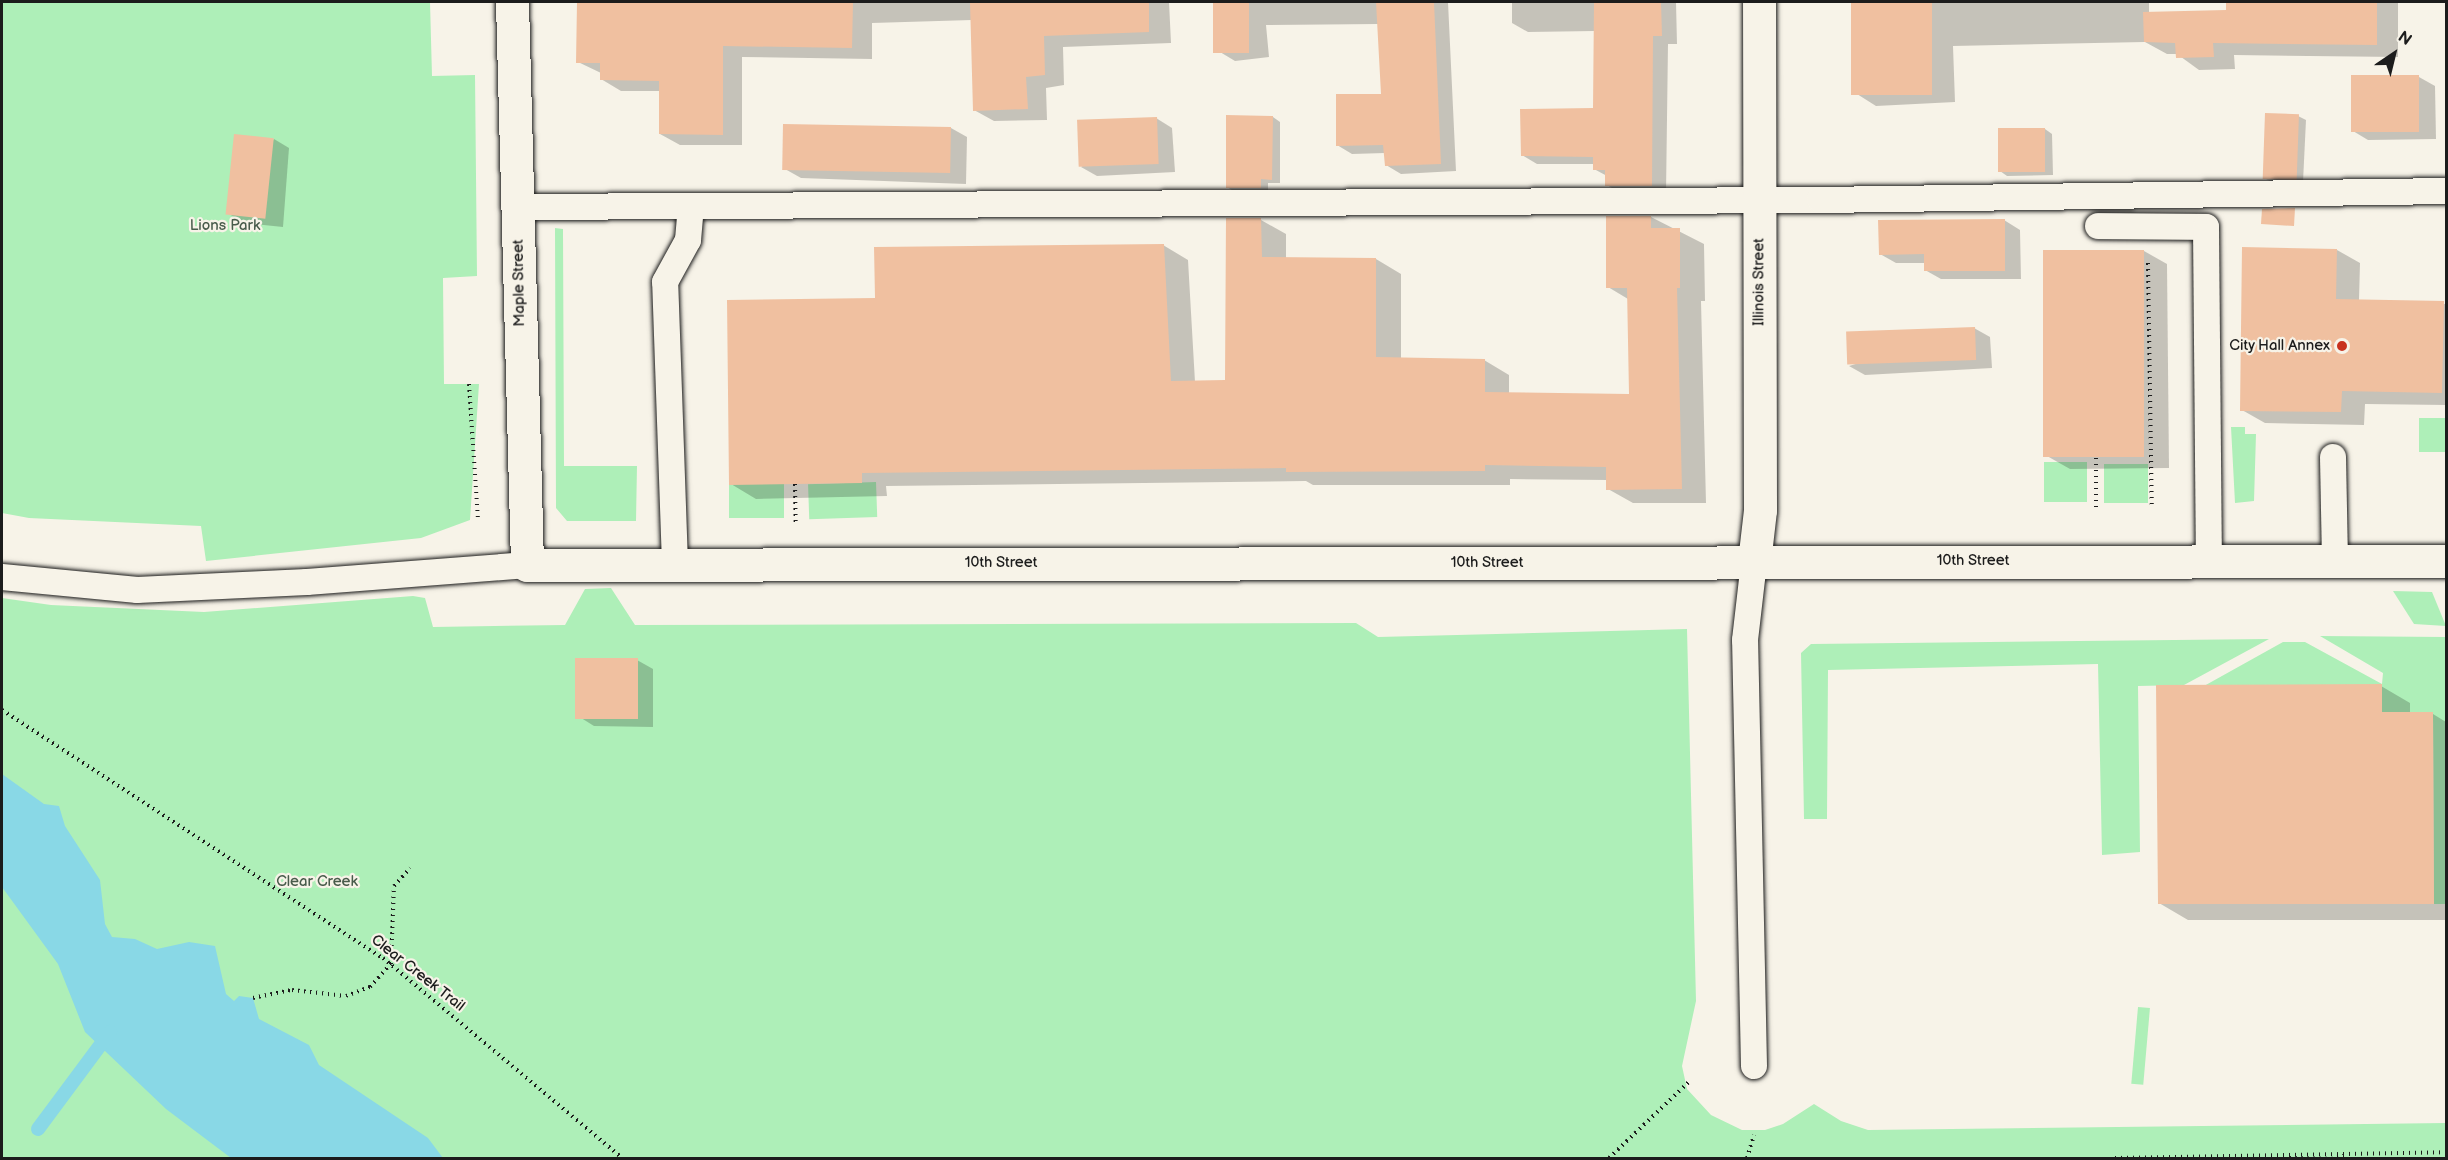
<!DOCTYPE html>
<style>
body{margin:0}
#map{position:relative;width:2448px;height:1160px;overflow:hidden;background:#f7f3e8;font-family:"Balsamiq Sans",sans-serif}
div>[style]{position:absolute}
.green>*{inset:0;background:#aeefb8;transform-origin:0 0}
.water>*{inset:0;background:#89d8e6}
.shadow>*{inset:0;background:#0003}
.stream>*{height:14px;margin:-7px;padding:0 7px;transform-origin:7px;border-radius:7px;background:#89d8e6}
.building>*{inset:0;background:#f0c0a0;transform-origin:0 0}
.path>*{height:4px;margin-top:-2px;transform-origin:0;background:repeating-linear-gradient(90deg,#1c1c1c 0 1.5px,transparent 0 6px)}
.roads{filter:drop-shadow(0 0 2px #1c1c1c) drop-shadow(0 0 2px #1c1c1c)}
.lane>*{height:26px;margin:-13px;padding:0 13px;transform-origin:13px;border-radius:13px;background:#f7f3e8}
.street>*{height:33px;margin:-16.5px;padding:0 16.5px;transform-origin:16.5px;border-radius:16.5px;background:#f7f3e8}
.dots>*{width:16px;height:16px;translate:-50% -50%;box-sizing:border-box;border:3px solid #f7f3e8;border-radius:50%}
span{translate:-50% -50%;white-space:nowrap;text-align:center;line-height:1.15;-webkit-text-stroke:4.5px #f7f3e8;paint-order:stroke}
.park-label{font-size:15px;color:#485b4b}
.street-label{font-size:15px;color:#1c1c1c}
.poi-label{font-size:15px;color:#1c1c1c}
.right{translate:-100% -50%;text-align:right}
.frame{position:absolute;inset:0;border:3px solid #1c1c1c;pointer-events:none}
.north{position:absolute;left:2364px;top:24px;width:60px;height:60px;-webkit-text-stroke:4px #f7f3e8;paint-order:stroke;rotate:35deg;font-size:16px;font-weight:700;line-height:24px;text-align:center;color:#1c1c1c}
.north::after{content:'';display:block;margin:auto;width:21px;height:27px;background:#1c1c1c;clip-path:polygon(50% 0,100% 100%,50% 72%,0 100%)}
</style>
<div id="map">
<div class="green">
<i style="clip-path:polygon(2px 2px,430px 2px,432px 76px,475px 75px,477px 276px,443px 278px,444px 384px,479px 384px,470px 520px,421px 538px,206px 561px,201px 526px,29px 518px,2px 513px)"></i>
<i style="clip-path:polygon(555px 228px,563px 229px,564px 466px,637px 466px,636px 521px,567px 521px,556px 508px)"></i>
<i style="left:2446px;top:418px;width:34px;height:27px;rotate:90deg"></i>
<i style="clip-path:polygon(2231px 427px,2245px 427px,2245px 434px,2256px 434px,2254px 501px,2235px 503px)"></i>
<i style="left:2044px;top:462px;width:43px;height:40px"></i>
<i style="left:2148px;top:464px;width:39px;height:44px;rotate:90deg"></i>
<i style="left:876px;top:482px;width:35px;height:68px;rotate:88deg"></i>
<i style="left:784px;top:484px;width:34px;height:55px;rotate:90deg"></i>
<i style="clip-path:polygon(611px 588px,635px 625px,1356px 623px,1378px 637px,1687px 629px,1696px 1001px,1682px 1066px,1687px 1089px,1711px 1115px,1742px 1130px,1765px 1130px,1783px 1124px,1814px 1104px,1841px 1121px,1868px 1130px,2446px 1123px,2446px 1158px,2px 1158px,2px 598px,51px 605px,204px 612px,413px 596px,425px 598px,433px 627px,565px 625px,585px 589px)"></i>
<i style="clip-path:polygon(2393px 591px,2432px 592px,2446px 626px,2414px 624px)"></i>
<i style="clip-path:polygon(2320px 636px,2446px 637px,2446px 904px,2434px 904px,2433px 712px,2382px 712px,2382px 685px,2204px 686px,2283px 642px,2305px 642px,2382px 684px,2383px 673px)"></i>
<i style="clip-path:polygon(2269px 639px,2184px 685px,2138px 686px,2140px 852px,2102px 855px,2098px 664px,1828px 670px,1827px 819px,1804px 819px,1801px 653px,1811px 644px)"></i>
<i style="left:2138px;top:1007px;width:12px;height:77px;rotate:5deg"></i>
</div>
<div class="water">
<i style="clip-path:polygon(2px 774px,44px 804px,59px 806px,65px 826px,100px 880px,105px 924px,112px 937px,135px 939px,157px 949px,189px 942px,215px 946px,226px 994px,234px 1001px,239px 996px,253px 998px,259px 1019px,309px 1045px,319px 1065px,428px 1138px,443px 1158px,231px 1158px,166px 1109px,85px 1032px,58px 964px,2px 887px)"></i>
</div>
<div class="shadow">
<i style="clip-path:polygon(578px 2px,1169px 2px,1171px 43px,1063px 47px,1064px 85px,1046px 88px,1047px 120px,994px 121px,974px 110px,972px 20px,872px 23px,872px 59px,742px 57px,742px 145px,680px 145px,660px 134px,660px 91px,621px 91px,601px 79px,601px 73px,578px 62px)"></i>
<i style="clip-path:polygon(1215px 2px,1448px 2px,1456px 171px,1401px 174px,1386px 165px,1385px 153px,1352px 154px,1337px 145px,1383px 96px,1379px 24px,1266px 25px,1269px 57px,1235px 61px,1220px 52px)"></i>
<i style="clip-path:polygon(1512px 2px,1676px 2px,1677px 44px,1668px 44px,1666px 194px,1622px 194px,1607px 185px,1607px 176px,1594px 169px,1594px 164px,1537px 164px,1522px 155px,1595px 110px,1595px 31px,1528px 32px,1512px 23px)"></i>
<i style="clip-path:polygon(1853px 2px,2149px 2px,2149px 14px,2227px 11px,2227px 2px,2398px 2px,2398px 57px,2234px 55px,2235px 69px,2199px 70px,2177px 54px,2167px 54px,2145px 42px,1953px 46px,1955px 102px,1876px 106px,1857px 94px)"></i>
<i style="clip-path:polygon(2419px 77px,2435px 86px,2436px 139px,2368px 140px,2353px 131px)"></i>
<i style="clip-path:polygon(2298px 116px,2306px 120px,2303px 182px,2272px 182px,2264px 178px)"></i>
<i style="clip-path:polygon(1273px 117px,1280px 122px,1280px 183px,1268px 183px,1268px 192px,1235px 192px,1227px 187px)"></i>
<i style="clip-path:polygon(1156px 118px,1172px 128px,1175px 172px,1097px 176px,1081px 167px)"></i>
<i style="clip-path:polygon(951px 128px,967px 137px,966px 184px,801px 178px,785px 169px)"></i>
<i style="clip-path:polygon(2045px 129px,2052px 134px,2053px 175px,2007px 176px,2000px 171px)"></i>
<i style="clip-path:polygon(274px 139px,289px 148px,283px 227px,245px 223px,229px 214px)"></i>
<i style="clip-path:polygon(1651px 217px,1704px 244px,1705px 301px,1701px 301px,1706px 503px,1633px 503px,1608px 489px,1608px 480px,1510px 479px,1510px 485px,1313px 485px,1306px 481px,886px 486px,887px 496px,756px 499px,731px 484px,876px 299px,1163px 245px,1188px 260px,1195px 382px,1227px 381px,1261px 220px,1286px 234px,1286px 259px,1376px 259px,1401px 274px,1401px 359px,1484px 360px,1509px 375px,1509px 394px,1630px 395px,1628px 299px,1608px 287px)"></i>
<i style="clip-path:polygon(2004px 220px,2020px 230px,2021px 279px,1941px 279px,1925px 270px,1925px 263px,1896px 263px,1880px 254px)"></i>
<i style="clip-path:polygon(2337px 250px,2360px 263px,2359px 300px,2446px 304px,2446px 405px,2365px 404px,2364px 425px,2265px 423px,2242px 410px)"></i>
<i style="clip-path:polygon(2144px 251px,2167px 264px,2169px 468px,2070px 469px,2047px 456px)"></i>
<i style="clip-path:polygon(1974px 328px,1990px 337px,1992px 368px,1865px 375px,1849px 366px)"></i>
<i style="clip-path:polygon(637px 660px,653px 669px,653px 727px,594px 726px,578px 716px)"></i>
<i style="clip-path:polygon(2381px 686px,2410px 703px,2410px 714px,2433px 714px,2446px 722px,2446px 920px,2188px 920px,2159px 903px)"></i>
</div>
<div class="stream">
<i style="left:38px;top:1129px;width:121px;rotate:-53.4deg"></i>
</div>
<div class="building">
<i style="clip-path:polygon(577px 2px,853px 2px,852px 48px,723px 46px,723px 135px,659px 134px,659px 81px,600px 80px,600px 63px,576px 63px)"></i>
<i style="clip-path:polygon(970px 2px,1149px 2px,1149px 32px,1044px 36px,1045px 75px,1026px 77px,1028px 109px,973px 111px)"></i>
<i style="left:1213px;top:2px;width:36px;height:51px"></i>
<i style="clip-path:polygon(1376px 2px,1434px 2px,1441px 164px,1385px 166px,1383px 145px,1336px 146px,1336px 94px,1381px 94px)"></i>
<i style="clip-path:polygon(1594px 2px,1661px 2px,1662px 36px,1653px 36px,1652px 186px,1605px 186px,1605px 170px,1593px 170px,1593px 157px,1521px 156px,1520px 109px,1593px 108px)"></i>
<i style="left:1851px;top:2px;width:81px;height:93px"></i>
<i style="clip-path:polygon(2226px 2px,2377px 2px,2377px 45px,2213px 43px,2214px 57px,2176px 58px,2175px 43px,2144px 42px,2143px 12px,2226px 10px)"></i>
<i style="left:2351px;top:75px;width:68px;height:57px"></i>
<i style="left:2265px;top:113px;width:34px;height:66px;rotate:2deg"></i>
<i style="clip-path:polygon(1226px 115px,1273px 116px,1272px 180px,1261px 179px,1261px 188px,1226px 188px)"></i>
<i style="left:1157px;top:117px;width:47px;height:80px;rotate:88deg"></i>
<i style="left:783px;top:124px;width:168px;height:46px;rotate:1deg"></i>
<i style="left:1998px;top:128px;width:47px;height:44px"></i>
<i style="left:234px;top:134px;width:40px;height:81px;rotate:6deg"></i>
<i style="clip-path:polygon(2295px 208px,2294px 226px,2261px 224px,2262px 209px)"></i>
<i style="clip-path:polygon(1606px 216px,1651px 216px,1651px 228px,1680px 228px,1680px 288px,1677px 288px,1682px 489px,1606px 490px,1606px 467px,1485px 465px,1485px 471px,1286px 472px,1286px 468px,862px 473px,862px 483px,729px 485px,727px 300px,875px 298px,874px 247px,1164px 244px,1171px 381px,1225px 380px,1226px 218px,1261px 218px,1262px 257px,1376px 258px,1376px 357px,1485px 359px,1485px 392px,1629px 394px,1627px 288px,1606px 288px)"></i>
<i style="clip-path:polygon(2005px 219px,2005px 271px,1924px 271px,1924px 254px,1879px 255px,1878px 220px)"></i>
<i style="clip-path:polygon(2242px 247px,2337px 249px,2336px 299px,2444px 301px,2442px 393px,2342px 391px,2341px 412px,2240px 411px)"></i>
<i style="left:2043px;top:250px;width:101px;height:207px"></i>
<i style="left:1975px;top:327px;width:33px;height:129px;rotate:88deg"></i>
<i style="left:638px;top:658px;width:61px;height:63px;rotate:90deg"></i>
<i style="clip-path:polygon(2382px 684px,2382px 712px,2433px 712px,2434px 904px,2158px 904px,2156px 685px)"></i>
</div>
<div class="path">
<i style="left:2148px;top:263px;width:245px;rotate:89.1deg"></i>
<i style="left:469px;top:384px;width:134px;rotate:86.2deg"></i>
<i style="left:795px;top:484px;width:39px;rotate:89deg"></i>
<i style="left:2096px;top:507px;width:51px;rotate:-90deg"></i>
<i style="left:2px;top:710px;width:455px;rotate:33.1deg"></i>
<i style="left:383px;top:958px;width:312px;rotate:39.9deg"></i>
<i style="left:253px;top:998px;width:40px;rotate:-12deg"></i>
<i style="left:292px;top:990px;width:54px;rotate:6.3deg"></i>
<i style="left:346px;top:996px;width:26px;rotate:-21deg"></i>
<i style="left:370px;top:987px;width:31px;rotate:-48deg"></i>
<i style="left:391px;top:964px;width:78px;rotate:-87.8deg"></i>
<i style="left:394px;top:886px;width:24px;rotate:-48deg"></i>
<i style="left:1609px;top:1158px;width:113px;rotate:-43.6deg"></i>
<i style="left:1747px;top:1158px;width:24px;rotate:-73deg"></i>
<i style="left:2115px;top:1158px;width:331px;rotate:-1deg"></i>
<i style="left:2337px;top:1158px;width:10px;rotate:-17deg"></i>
</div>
<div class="roads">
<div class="lane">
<i style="left:517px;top:207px;width:1303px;rotate:-0.31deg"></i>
<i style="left:1820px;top:200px;width:626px;rotate:-0.82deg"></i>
<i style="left:2098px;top:226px;width:108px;rotate:0.5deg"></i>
<i style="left:2206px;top:227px;width:334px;rotate:89.5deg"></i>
<i style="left:2333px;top:457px;width:104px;rotate:88.9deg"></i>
<i style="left:675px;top:564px;width:282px;rotate:-92deg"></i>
<i style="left:665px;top:282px;width:48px;rotate:-61.3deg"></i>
<i style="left:688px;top:240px;width:33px;rotate:-85deg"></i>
<i style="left:2px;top:577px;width:136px;rotate:5.5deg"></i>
<i style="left:137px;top:590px;width:170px;rotate:-2.7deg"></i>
<i style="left:307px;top:582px;width:221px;rotate:-4.4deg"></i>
<i style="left:1754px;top:1066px;width:426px;rotate:-91.2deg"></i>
<i style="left:1745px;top:640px;width:79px;rotate:-83.4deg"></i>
</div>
<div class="street">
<i style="left:512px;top:2px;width:563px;rotate:88.47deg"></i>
<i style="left:527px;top:565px;width:1919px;rotate:-0.12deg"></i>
<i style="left:1754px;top:562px;width:52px;rotate:-83.4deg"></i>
<i style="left:1760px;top:510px;width:508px;rotate:-90.11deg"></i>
</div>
</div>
<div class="dots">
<i style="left:2342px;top:346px;background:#c8321e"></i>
</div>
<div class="park-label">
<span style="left:225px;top:226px">Lions Park</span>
<span style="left:317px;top:882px">Clear Creek</span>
</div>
<div class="street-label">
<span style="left:1759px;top:282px;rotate:-90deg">Illinois Street</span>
<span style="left:519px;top:283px;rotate:-91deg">Maple Street</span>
<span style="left:1973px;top:561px">10th Street</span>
<span style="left:1001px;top:563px">10th Street</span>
<span style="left:1487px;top:563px">10th Street</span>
<span style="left:418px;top:973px;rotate:38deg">Clear Creek Trail</span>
</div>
<div class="poi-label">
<span class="right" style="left:2330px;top:346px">City Hall Annex</span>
</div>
<div class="frame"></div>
<div class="north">N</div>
</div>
